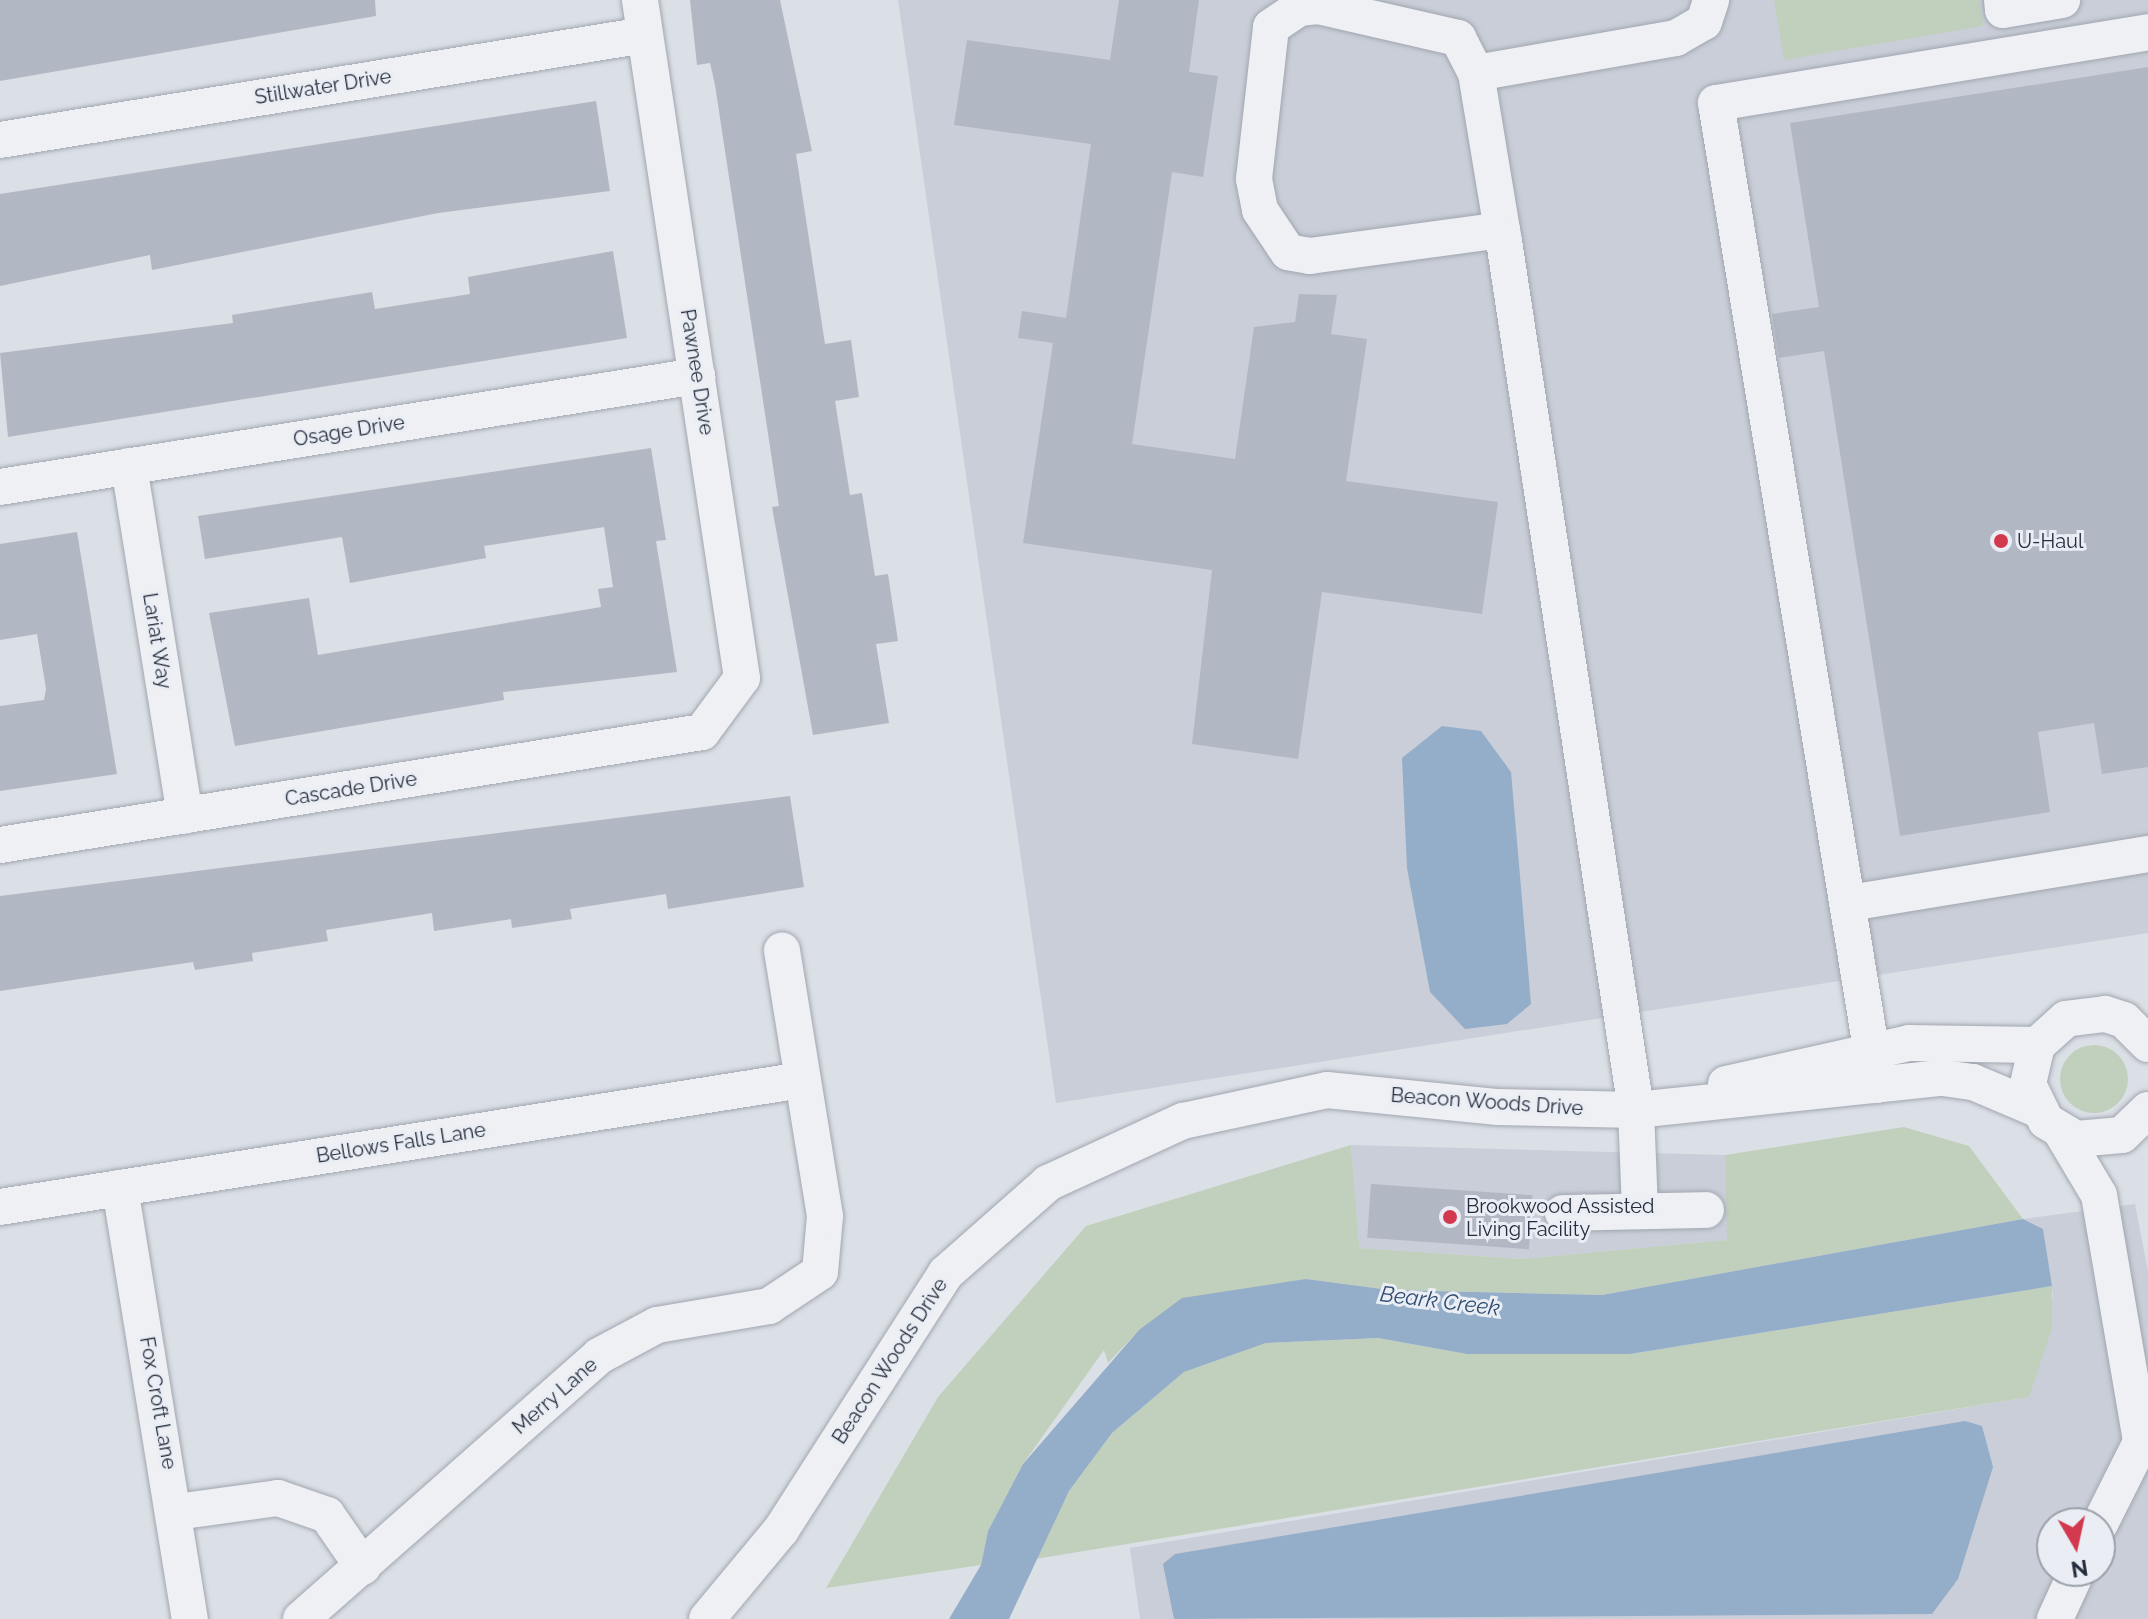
<!DOCTYPE html>
<style>
body{margin:0}
#map{position:relative;width:2148px;height:1619px;overflow:hidden;background:#dbdfe6;font-family:Raleway,sans-serif}
div>[style]{position:absolute}
.built>*{inset:0;background:#c9ced8}
.green>*{inset:0;background:#c1d0bc}
.round{border-radius:50%}
.water>*{inset:0;background:#94adc8}
.building>*{inset:0;background:#b2b8c3;transform-origin:0 0}
.roads{filter:drop-shadow(0 0 2px #a1a6b0) drop-shadow(0 0 2px #a1a6b0)}
.minor>*{height:36px;margin:-18px;padding:0 18px;transform-origin:18px;border-radius:18px;background:#eef0f4}
.dots>*{width:22px;height:22px;translate:-50% -50%;box-sizing:border-box;border:4px solid #eaeef4;border-radius:50%}
span{translate:-50% -50%;white-space:nowrap;text-align:center;line-height:1.15;-webkit-text-stroke:6px #eaeef4;paint-order:stroke}
.street-label{font-size:20px;color:#252d3c}
.poi-label{font-size:20px;color:#252d3c}
.left{translate:0 -50%;text-align:left}
.water-label{font-size:22px;color:#2e4b71;font-style:italic}
.north{position:absolute;left:2036px;top:1507px;width:80px;height:80px;box-sizing:border-box;background:#eaeef4;border:2px solid #9ba1aa;border-radius:50%;rotate:171deg;font-size:22px;font-weight:700;line-height:32px;text-align:center;color:#252d3c}
.north::after{content:'';display:block;margin:auto;width:28px;height:36px;background:#d2394f;clip-path:polygon(50% 0,100% 100%,50% 72%,0 100%)}
</style>
<div id="map">
<div class="built">
<i style="clip-path:polygon(898px 0,2148px 0,2148px 933px,1056px 1103px)"></i>
<i style="clip-path:polygon(1351px 1145px,1725px 1155px,1728px 1240px,1521px 1259px,1358px 1248px)"></i>
<i style="clip-path:polygon(evenodd,2135px 1204px,2148px 1272px,2148px 1619px,1140px 1619px,1130px 1548px,2029px 1397px,2053px 1296px,2043px 1229px,2023px 1219px,2135px 1204px,2052px 1523px,2100px 1523px,2100px 1571px,2052px 1571px,2052px 1523px)"></i>
</div>
<div class="green">
<i style="clip-path:polygon(1774px 0,1979px 0,1983px 26px,1784px 60px)"></i>
<i class="round" style="left:2060px;top:1045px;width:68px;height:68px"></i>
<i style="clip-path:polygon(1904px 1127px,1969px 1146px,2023px 1219px,1602px 1295px,1390px 1290px,1306px 1279px,1139px 1330px,1108px 1363px,1104px 1350px,1023px 1464px,988px 1531px,981px 1565px,826px 1588px,938px 1397px,1086px 1226px,1351px 1145px,1359px 1248px,1521px 1259px,1727px 1240px,1725px 1155px)"></i>
<i style="clip-path:polygon(2052px 1286px,2052px 1328px,2029px 1397px,1035px 1559px,1069px 1491px,1112px 1433px,1184px 1372px,1266px 1343px,1378px 1338px,1467px 1354px,1630px 1354px)"></i>
</div>
<div class="water">
<i style="clip-path:polygon(1442px 726px,1481px 731px,1511px 772px,1531px 1004px,1507px 1024px,1465px 1029px,1430px 992px,1407px 868px,1402px 758px)"></i>
<i style="clip-path:polygon(2023px 1219px,2043px 1229px,2052px 1286px,1630px 1354px,1467px 1354px,1378px 1338px,1266px 1343px,1184px 1372px,1112px 1433px,1069px 1491px,1009px 1619px,949px 1619px,981px 1565px,988px 1531px,1023px 1464px,1139px 1330px,1182px 1298px,1306px 1279px,1390px 1290px,1602px 1295px)"></i>
<i style="clip-path:polygon(1965px 1421px,1982px 1426px,1993px 1467px,1958px 1579px,1932px 1614px,1174px 1619px,1163px 1564px,1175px 1554px)"></i>
</div>
<div class="building">
<i style="clip-path:polygon(0 0,375px 0,376px 16px,0 81px)"></i>
<i style="clip-path:polygon(690px 0,780px 0,812px 151px,796px 154px,825px 344px,851px 340px,859px 397px,835px 401px,850px 495px,862px 493px,875px 576px,888px 574px,898px 641px,876px 644px,889px 723px,813px 735px,772px 507px,779px 506px,715px 85px,710px 63px,697px 65px)"></i>
<i style="clip-path:polygon(1119px 0,1199px 0,1189px 72px,1218px 76px,1203px 177px,1172px 172px,1132px 444px,1235px 459px,1254px 327px,1295px 322px,1299px 294px,1337px 295px,1331px 334px,1367px 339px,1346px 481px,1498px 502px,1482px 614px,1322px 592px,1298px 759px,1192px 744px,1212px 570px,1023px 543px,1053px 343px,1018px 338px,1022px 311px,1066px 318px,1091px 144px,954px 125px,967px 40px,1110px 60px)"></i>
<i style="clip-path:polygon(2148px 67px,2148px 767px,2102px 774px,2094px 723px,2038px 732px,2050px 812px,1900px 836px,1824px 351px,1779px 358px,1772px 314px,1819px 307px,1790px 123px)"></i>
<i style="clip-path:polygon(596px 101px,610px 191px,438px 213px,152px 270px,150px 255px,0 286px,0 194px)"></i>
<i style="clip-path:polygon(613px 251px,627px 338px,8px 437px,0 353px,233px 323px,232px 315px,372px 292px,375px 309px,470px 294px,468px 277px)"></i>
<i style="clip-path:polygon(651px 448px,666px 540px,656px 541px,677px 672px,503px 692px,504px 700px,235px 746px,209px 613px,309px 598px,318px 655px,601px 607px,598px 589px,613px 587px,604px 527px,484px 546px,486px 558px,350px 583px,342px 537px,205px 559px,198px 516px)"></i>
<i style="clip-path:polygon(77px 532px,117px 774px,0 791px,0 706px,44px 700px,46px 689px,37px 634px,0 640px,0 544px)"></i>
<i style="clip-path:polygon(790px 796px,804px 887px,668px 909px,666px 894px,570px 909px,572px 919px,512px 928px,511px 919px,434px 931px,432px 913px,326px 930px,328px 941px,252px 953px,253px 961px,195px 970px,193px 962px,0 991px,0 896px)"></i>
<i style="left:1371px;top:1184px;width:162px;height:54px;rotate:4deg"></i>
</div>
<div class="roads">
<div class="minor">
<i style="left:2002px;top:0;width:10px;rotate:84deg"></i>
<i style="left:2003px;top:10px;width:60px;rotate:-9.6deg"></i>
<i style="left:1476px;top:73px;width:203px;rotate:-9.9deg"></i>
<i style="left:1676px;top:38px;width:32px;rotate:-30deg"></i>
<i style="left:1704px;top:22px;width:23px;rotate:-72deg"></i>
<i style="left:0;top:140px;width:653px;rotate:-9.25deg"></i>
<i style="left:1502px;top:230px;width:194px;rotate:172.3deg"></i>
<i style="left:1310px;top:256px;width:22px;rotate:-170deg"></i>
<i style="left:1288px;top:252px;width:50px;rotate:-123.7deg"></i>
<i style="left:1260px;top:210px;width:32px;rotate:-101deg"></i>
<i style="left:1254px;top:179px;width:153px;rotate:-83.6deg"></i>
<i style="left:1271px;top:27px;width:34px;rotate:-34deg"></i>
<i style="left:1299px;top:8px;width:19px;rotate:-6deg"></i>
<i style="left:1318px;top:6px;width:144px;rotate:12.9deg"></i>
<i style="left:1458px;top:38px;width:39px;rotate:63deg"></i>
<i style="left:1476px;top:73px;width:159px;rotate:80.6deg"></i>
<i style="left:1502px;top:230px;width:11px;rotate:80deg"></i>
<i style="left:1504px;top:241px;width:879px;rotate:81.36deg"></i>
<i style="left:1636px;top:1110px;width:101px;rotate:87.7deg"></i>
<i style="left:129px;top:466px;width:354px;rotate:80.9deg"></i>
<i style="left:0;top:487px;width:706px;rotate:-9.05deg"></i>
<i style="left:0;top:845px;width:711px;rotate:-9.14deg"></i>
<i style="left:702px;top:732px;width:67px;rotate:-53.5deg"></i>
<i style="left:742px;top:678px;width:686px;rotate:-98.56deg"></i>
<i style="left:1849px;top:903px;width:303px;rotate:-9.3deg"></i>
<i style="left:2148px;top:1044px;width:34px;rotate:-135deg"></i>
<i style="left:2124px;top:1020px;width:20px;rotate:-162deg"></i>
<i style="left:2105px;top:1014px;width:39px;rotate:173deg"></i>
<i style="left:2066px;top:1019px;width:39px;rotate:138deg"></i>
<i style="left:2037px;top:1045px;width:40px;rotate:103deg"></i>
<i style="left:2028px;top:1084px;width:41px;rotate:64.1deg"></i>
<i style="left:2046px;top:1121px;width:35px;rotate:31deg"></i>
<i style="left:2076px;top:1139px;width:46px;rotate:-5deg"></i>
<i style="left:2122px;top:1135px;width:36px;rotate:-44deg"></i>
<i style="left:1726px;top:1084px;width:188px;rotate:-12.6deg"></i>
<i style="left:1909px;top:1043px;width:128px;rotate:0.9deg"></i>
<i style="left:1877px;top:1085px;width:995px;rotate:-99.31deg"></i>
<i style="left:1716px;top:103px;width:438px;rotate:-9.3deg"></i>
<i style="left:2062px;top:1133px;width:72px;rotate:59.2deg"></i>
<i style="left:2099px;top:1195px;width:251px;rotate:80.3deg"></i>
<i style="left:2141px;top:1442px;width:92px;rotate:116.6deg"></i>
<i style="left:120px;top:1188px;width:437px;rotate:80.8deg"></i>
<i style="left:0;top:1207px;width:812px;rotate:-9deg"></i>
<i style="left:1563px;top:1213px;width:143px;rotate:-1.2deg"></i>
<i style="left:176px;top:1512px;width:103px;rotate:-7.8deg"></i>
<i style="left:278px;top:1498px;width:52px;rotate:19.1deg"></i>
<i style="left:327px;top:1515px;width:63px;rotate:55.3deg"></i>
<i style="left:301px;top:1619px;width:397px;rotate:-41.4deg"></i>
<i style="left:599px;top:1356px;width:66px;rotate:-28.1deg"></i>
<i style="left:657px;top:1325px;width:114px;rotate:-9.6deg"></i>
<i style="left:769px;top:1306px;width:61px;rotate:-33.7deg"></i>
<i style="left:820px;top:1272px;width:56px;rotate:-84.9deg"></i>
<i style="left:825px;top:1216px;width:269px;rotate:-99.2deg"></i>
<i style="left:707px;top:1619px;width:116px;rotate:-50.3deg"></i>
<i style="left:781px;top:1530px;width:305px;rotate:-57.3deg"></i>
<i style="left:946px;top:1273px;width:136px;rotate:-41.4deg"></i>
<i style="left:1048px;top:1183px;width:149px;rotate:-24.7deg"></i>
<i style="left:1183px;top:1121px;width:147px;rotate:-12.1deg"></i>
<i style="left:1327px;top:1090px;width:172px;rotate:5.7deg"></i>
<i style="left:1498px;top:1107px;width:138px;rotate:1.2deg"></i>
<i style="left:1636px;top:1110px;width:309px;rotate:-6deg"></i>
<i style="left:1943px;top:1078px;width:30px;rotate:8deg"></i>
<i style="left:1973px;top:1082px;width:69px;rotate:22.9deg"></i>
<i style="left:2055px;top:1619px;width:53px;rotate:-65.4deg"></i>
</div>
</div>
<div class="dots">
<i style="left:2001px;top:541px;background:#d2394f"></i>
<i style="left:1450px;top:1217px;background:#d2394f"></i>
</div>
<div class="street-label">
<span style="left:323px;top:87px;rotate:-9deg">Stillwater Drive</span>
<span style="left:697px;top:372px;rotate:81deg">Pawnee Drive</span>
<span style="left:349px;top:431px;rotate:-9deg">Osage Drive</span>
<span style="left:157px;top:641px;rotate:81deg">Lariat Way</span>
<span style="left:351px;top:789px;rotate:-9deg">Cascade Drive</span>
<span style="left:1487px;top:1102px;rotate:4deg">Beacon Woods Drive</span>
<span style="left:401px;top:1143px;rotate:-9deg">Bellows Falls Lane</span>
<span style="left:890px;top:1361px;rotate:-57deg">Beacon Woods Drive</span>
<span style="left:555px;top:1396px;rotate:-41deg">Merry Lane</span>
<span style="left:158px;top:1403px;rotate:80deg">Fox Croft Lane</span>
</div>
<div class="poi-label">
<span class="left" style="left:2017px;top:541px">U-Haul</span>
<span class="left" style="left:1466px;top:1218px">Brookwood Assisted<br>Living Facility</span>
</div>
<div class="water-label">
<span style="left:1440px;top:1301px;rotate:7deg">Beark Creek</span>
</div>
<div class="north">N</div>
</div>
